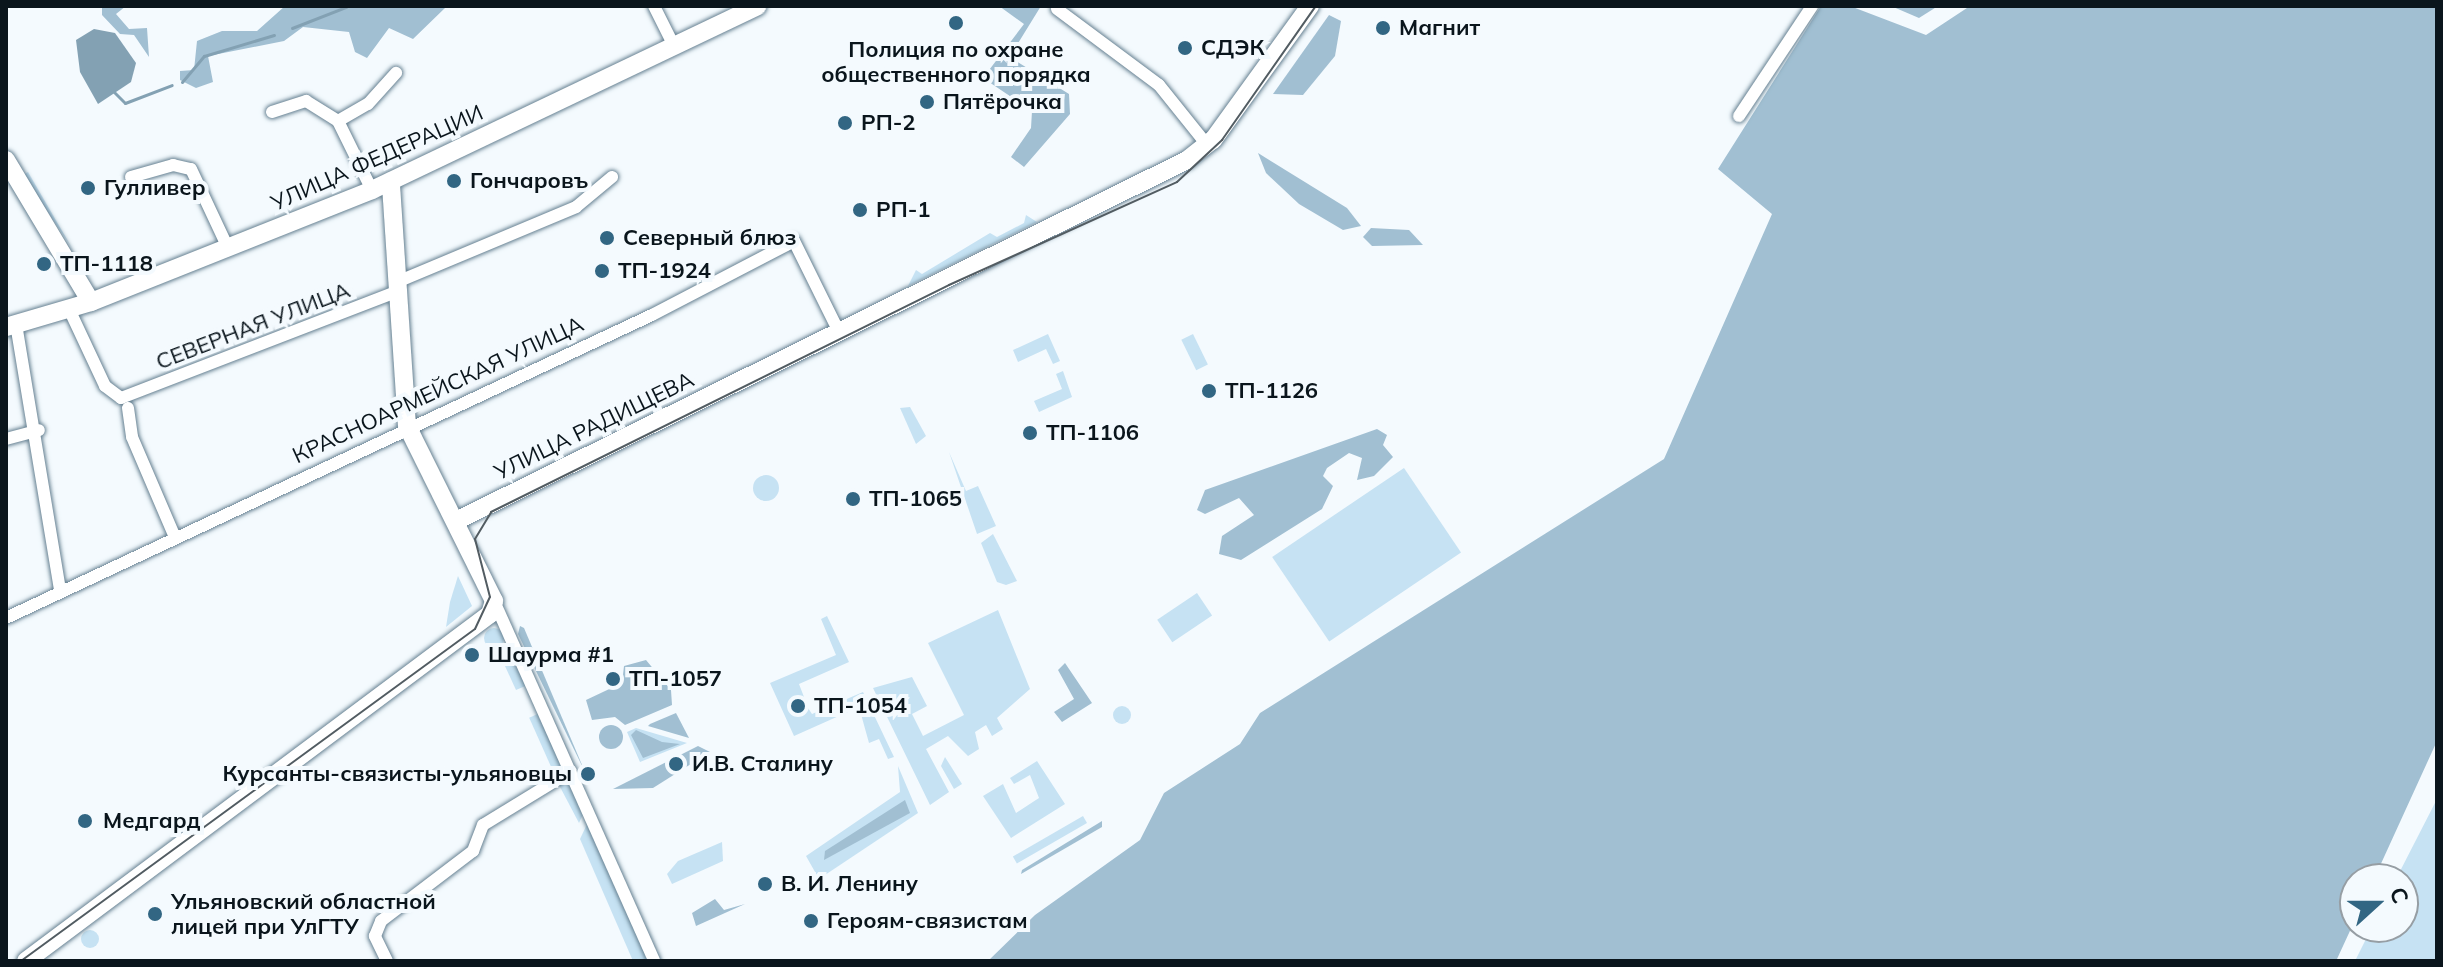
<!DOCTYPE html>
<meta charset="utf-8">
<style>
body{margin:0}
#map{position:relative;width:2443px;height:967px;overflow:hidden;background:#f4fafe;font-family:Mulish,sans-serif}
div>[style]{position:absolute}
.green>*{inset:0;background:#c6e2f3;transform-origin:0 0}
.round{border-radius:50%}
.forest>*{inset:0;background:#a1bfd2}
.water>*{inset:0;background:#83a1b3}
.stream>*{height:3px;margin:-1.5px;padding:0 1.5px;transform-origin:1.5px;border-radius:1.5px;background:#83a1b3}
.roads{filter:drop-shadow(0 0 2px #658091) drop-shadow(0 0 2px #658091)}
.street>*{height:12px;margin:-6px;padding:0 6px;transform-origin:6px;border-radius:6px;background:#fff}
.secondary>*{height:18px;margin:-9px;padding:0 9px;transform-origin:9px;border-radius:9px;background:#fff}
.tram>*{height:2px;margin:-1px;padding:0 1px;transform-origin:1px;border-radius:1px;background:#525c62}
.dots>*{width:22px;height:22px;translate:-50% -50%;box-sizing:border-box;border:4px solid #f4fafe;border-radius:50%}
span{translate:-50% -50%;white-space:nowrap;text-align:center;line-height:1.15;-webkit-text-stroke:8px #f4fafe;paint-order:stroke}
.poi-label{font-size:22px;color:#0a151c;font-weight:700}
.left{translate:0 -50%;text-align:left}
.right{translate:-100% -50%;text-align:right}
.street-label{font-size:22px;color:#0a151c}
.frame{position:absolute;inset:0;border:8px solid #0a151c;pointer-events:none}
.north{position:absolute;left:2339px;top:863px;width:80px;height:80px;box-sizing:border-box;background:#f4fafe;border:2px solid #969ea4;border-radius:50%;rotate:69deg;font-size:22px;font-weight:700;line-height:32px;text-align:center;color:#0a151c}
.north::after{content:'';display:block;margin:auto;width:28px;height:36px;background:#326683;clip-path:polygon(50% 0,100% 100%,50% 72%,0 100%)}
</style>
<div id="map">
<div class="green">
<i style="clip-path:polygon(28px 172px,72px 248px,23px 175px)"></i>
<i style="clip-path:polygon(1026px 215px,1037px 222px,908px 286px,916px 270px,922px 274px,990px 233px,997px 237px,1024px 223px)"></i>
<i style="clip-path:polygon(1048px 334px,1060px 361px,1053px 364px,1046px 349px,1018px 362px,1013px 350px)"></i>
<i style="left:1193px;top:334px;width:34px;height:13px;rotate:64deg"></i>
<i style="clip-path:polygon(1063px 371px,1072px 397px,1039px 412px,1034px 401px,1062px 389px,1056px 374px)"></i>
<i style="clip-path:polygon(910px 407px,926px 436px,916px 444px,900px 408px)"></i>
<i style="clip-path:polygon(949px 452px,966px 491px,978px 486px,996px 526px,977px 534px)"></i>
<i style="left:1404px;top:468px;width:102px;height:159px;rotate:56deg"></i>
<i class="round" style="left:753px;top:475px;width:26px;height:26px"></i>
<i style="clip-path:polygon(993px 534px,1017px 581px,1006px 585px,997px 582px,981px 543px)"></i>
<i style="clip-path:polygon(458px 576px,472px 606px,446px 627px,450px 602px)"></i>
<i style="left:1197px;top:593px;width:27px;height:48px;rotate:56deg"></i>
<i style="clip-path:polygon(998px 610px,1030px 689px,997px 718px,1003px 729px,992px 736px,986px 725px,975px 732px,979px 749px,968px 756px,948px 736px,926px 749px,949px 792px,930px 805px,873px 688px,912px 677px,927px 706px,912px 714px,923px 736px,964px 715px,928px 643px)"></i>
<i style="clip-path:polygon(827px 616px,849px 662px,799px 684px,804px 697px,787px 705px,792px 715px,808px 708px,812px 714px,863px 692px,894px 757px,888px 759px,879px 739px,869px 743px,859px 707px,794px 736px,770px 683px,836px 655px,821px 619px)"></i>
<i class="round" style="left:484px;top:628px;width:20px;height:20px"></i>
<i style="clip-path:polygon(509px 648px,530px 684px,516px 690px,500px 655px)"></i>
<i class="round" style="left:1113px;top:706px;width:18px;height:18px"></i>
<i style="left:542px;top:712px;width:58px;height:14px;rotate:66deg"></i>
<i style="clip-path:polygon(636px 728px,687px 743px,640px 762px,627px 732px)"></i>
<i style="clip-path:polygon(945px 757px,962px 784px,954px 789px,941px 766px)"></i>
<i style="clip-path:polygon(1037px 761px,1065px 804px,1011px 838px,983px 796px,1003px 784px,1016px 813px,1039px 798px,1030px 775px,1014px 784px,1010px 778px)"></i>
<i style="clip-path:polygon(898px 766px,918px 813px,819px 879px,806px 856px,900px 792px)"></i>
<i style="clip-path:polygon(571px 778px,585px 810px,579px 823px,559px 785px)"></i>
<i style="clip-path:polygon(2437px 799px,2437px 961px,2355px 961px,2372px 927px,2403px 927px,2403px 879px,2396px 879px)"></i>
<i style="left:1083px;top:816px;width:8px;height:81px;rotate:60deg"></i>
<i style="clip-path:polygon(589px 820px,650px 961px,633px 961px,580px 839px)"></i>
<i style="clip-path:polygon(722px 842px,723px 861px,672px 884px,667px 874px,678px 861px)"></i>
<i class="round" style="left:81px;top:930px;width:18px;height:18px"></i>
</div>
<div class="forest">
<i style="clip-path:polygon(102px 6px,126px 6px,116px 14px,129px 29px,147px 28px,149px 57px,134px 35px,120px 34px,102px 15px)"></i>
<i style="clip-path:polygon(285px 6px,441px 6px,445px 8px,413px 39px,389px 28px,367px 58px,355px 52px,349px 32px,303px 27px,284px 41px,208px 56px,213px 82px,196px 88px,180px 80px,180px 71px,194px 70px,197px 41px,222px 31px,257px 31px)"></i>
<i style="clip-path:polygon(999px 6px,1041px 6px,1015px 48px,1016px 61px,1069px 94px,1070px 114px,1024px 167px,1011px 157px,1031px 128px,1032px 111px,983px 78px,1024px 24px)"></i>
<i style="clip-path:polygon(1821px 6px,1850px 6px,1926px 35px,1970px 6px,2437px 6px,2437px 741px,2374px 879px,2355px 879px,2355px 920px,2337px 959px,988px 961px,1035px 915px,1140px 840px,1164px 793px,1240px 744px,1260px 713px,1664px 459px,1772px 214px,1718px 169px)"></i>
<i style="clip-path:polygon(1891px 6px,1938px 6px,1919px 18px)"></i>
<i style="clip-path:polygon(1329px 15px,1341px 21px,1335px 56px,1303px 95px,1273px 94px)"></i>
<i style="clip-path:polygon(1258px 153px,1347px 208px,1361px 226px,1343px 230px,1299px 204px,1266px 173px)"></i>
<i style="clip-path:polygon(1371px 228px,1409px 230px,1423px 245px,1372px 246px,1363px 237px)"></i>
<i style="clip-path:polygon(1377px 429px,1387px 435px,1383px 445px,1393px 457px,1374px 476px,1357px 480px,1362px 458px,1349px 453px,1327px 468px,1323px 476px,1333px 486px,1322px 509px,1241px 560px,1219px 554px,1222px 536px,1254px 515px,1239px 498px,1205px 514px,1197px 510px,1205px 490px)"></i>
<i style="clip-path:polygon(520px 626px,524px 628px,585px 772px,518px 634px)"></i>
<i style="clip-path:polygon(646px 660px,671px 690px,672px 705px,625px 725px,615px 717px,592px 720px,586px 700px,622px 683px,624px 666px)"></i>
<i style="clip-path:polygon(1065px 663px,1092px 703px,1062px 722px,1054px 712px,1074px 699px,1058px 670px)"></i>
<i style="clip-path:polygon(676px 713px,689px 738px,648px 726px,650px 724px)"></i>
<i class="round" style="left:599px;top:725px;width:24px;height:24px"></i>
<i style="clip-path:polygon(636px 730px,662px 742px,680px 744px,643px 758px,631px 735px)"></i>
<i style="clip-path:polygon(698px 746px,710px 752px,653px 788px,613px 789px)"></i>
<i style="clip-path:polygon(905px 800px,910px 813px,824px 860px,825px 851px)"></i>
<i style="clip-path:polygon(1102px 821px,1102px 827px,1021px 874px,1022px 870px)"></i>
<i style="clip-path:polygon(715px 899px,724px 910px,745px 904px,696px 926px,692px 913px)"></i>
</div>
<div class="water">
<i style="clip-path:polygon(94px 29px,115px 33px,136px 63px,131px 82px,98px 104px,80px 72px,76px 40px)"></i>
</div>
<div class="stream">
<i style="left:292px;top:28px;width:58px;rotate:-21.3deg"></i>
<i style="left:182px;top:82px;width:34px;rotate:-50deg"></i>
<i style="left:204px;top:56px;width:73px;rotate:-16.7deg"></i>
<i style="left:112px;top:90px;width:18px;rotate:45deg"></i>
<i style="left:125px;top:103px;width:50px;rotate:-21deg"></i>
</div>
<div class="roads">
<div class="street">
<i style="left:654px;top:6px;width:45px;rotate:63.4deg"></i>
<i style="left:1057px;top:9px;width:127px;rotate:36.7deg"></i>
<i style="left:1159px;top:85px;width:77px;rotate:51.3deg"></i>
<i style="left:272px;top:112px;width:36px;rotate:-18deg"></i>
<i style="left:306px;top:101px;width:38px;rotate:32deg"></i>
<i style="left:338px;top:121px;width:77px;rotate:63.8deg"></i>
<i style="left:1739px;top:116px;width:132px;rotate:-56.4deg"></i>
<i style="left:338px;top:121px;width:34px;rotate:-30deg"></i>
<i style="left:368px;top:104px;width:42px;rotate:-47.9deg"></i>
<i style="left:131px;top:177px;width:44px;rotate:-15.9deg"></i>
<i style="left:173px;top:165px;width:18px;rotate:13deg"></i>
<i style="left:191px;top:169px;width:87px;rotate:64.9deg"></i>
<i style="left:397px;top:282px;width:194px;rotate:-22.7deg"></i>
<i style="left:576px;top:207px;width:47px;rotate:-39.8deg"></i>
<i style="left:69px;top:309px;width:85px;rotate:64.9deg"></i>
<i style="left:105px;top:386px;width:20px;rotate:37deg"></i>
<i style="left:121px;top:398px;width:297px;rotate:-21.1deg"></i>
<i style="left:16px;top:324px;width:269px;rotate:80.6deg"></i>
<i style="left:128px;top:408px;width:29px;rotate:82deg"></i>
<i style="left:132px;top:437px;width:107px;rotate:66.8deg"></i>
<i style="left:6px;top:439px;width:34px;rotate:-15deg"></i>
<i style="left:494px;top:601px;width:394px;rotate:66deg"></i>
<i style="left:6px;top:618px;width:714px;rotate:-25.13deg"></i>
<i style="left:652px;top:315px;width:160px;rotate:-27.5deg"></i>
<i style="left:794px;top:241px;width:102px;rotate:63.7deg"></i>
<i style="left:387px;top:961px;width:28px;rotate:-116deg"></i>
<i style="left:375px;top:936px;width:16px;rotate:-68deg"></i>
<i style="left:381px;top:921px;width:116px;rotate:-37.3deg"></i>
<i style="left:473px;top:851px;width:28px;rotate:-69deg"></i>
<i style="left:483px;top:825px;width:103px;rotate:-31.5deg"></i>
</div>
<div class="secondary">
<i style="left:6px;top:160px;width:165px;rotate:59.1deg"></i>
<i style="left:6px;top:327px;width:89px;rotate:-16.4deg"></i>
<i style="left:91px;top:302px;width:302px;rotate:-21.7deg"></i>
<i style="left:372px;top:190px;width:427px;rotate:-25.5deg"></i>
<i style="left:456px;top:521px;width:815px;rotate:-26.28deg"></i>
<i style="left:1187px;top:160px;width:33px;rotate:-38deg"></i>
<i style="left:1213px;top:140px;width:165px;rotate:-54.1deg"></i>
<i style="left:26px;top:961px;width:579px;rotate:-36.79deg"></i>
<i style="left:490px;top:614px;width:14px;rotate:-73deg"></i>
<i style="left:494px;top:601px;width:195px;rotate:-116.4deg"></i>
<i style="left:407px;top:426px;width:245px;rotate:-93.8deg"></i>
</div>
</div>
<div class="tram">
<i style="left:21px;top:961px;width:562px;rotate:-36.18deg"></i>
<i style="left:475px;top:629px;width:35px;rotate:-65deg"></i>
<i style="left:490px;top:597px;width:60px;rotate:-104.5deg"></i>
<i style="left:475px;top:539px;width:31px;rotate:-59deg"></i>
<i style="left:491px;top:512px;width:511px;rotate:-26.36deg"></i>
<i style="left:949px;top:285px;width:250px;rotate:-24.3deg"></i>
<i style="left:1177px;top:182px;width:62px;rotate:-43deg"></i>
<i style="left:1222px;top:140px;width:164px;rotate:-55deg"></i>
</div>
<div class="dots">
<i style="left:956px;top:23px;background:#326683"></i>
<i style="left:1383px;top:28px;background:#326683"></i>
<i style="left:1185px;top:48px;background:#326683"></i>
<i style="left:927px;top:102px;background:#326683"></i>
<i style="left:845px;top:123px;background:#326683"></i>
<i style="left:454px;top:181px;background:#326683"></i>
<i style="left:88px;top:188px;background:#326683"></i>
<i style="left:860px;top:210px;background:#326683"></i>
<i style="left:607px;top:238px;background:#326683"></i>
<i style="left:44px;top:264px;background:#326683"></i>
<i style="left:602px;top:271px;background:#326683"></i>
<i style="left:1209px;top:391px;background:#326683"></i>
<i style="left:1030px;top:433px;background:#326683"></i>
<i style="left:853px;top:499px;background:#326683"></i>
<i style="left:472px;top:655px;background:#326683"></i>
<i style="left:613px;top:679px;background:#326683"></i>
<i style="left:798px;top:706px;background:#326683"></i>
<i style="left:676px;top:764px;background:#326683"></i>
<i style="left:588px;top:774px;background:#326683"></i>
<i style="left:85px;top:821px;background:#326683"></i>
<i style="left:765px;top:884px;background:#326683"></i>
<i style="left:155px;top:914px;background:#326683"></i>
<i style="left:811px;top:921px;background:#326683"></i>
</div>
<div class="poi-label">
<span class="left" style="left:1399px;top:28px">Магнит</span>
<span class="left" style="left:1201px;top:48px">СДЭК</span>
<span style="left:956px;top:62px">Полиция по охране<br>общественного порядка</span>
<span class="left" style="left:943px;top:102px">Пятёрочка</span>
<span class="left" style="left:861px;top:123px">РП-2</span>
<span class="left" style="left:470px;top:181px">Гончаровъ</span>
<span class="left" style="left:104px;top:188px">Гулливер</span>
<span class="left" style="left:876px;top:210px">РП-1</span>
<span class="left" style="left:623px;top:238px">Северный блюз</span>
<span class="left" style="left:60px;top:264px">ТП-1118</span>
<span class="left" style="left:618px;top:271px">ТП-1924</span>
<span class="left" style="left:1225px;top:391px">ТП-1126</span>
<span class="left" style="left:1046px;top:433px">ТП-1106</span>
<span class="left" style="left:869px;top:499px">ТП-1065</span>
<span class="left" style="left:488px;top:655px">Шаурма #1</span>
<span class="left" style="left:629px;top:679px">ТП-1057</span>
<span class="left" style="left:814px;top:706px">ТП-1054</span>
<span class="left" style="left:692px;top:764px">И.В. Сталину</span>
<span class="right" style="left:572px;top:774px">Курсанты-связисты-ульяновцы</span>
<span class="left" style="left:103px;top:821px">Медгард</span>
<span class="left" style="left:781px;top:884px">В. И. Ленину</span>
<span class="left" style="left:171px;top:914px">Ульяновский областной<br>лицей при УлГТУ</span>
<span class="left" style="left:827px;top:921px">Героям-связистам</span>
</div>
<div class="street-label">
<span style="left:377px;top:158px;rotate:-24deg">УЛИЦА ФЕДЕРАЦИИ</span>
<span style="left:253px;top:326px;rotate:-21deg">СЕВЕРНАЯ УЛИЦА</span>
<span style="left:438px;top:390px;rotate:-25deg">КРАСНОАРМЕЙСКАЯ УЛИЦА</span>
<span style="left:594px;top:426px;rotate:-26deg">УЛИЦА РАДИЩЕВА</span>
</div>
<div class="frame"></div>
<div class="north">С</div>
</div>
